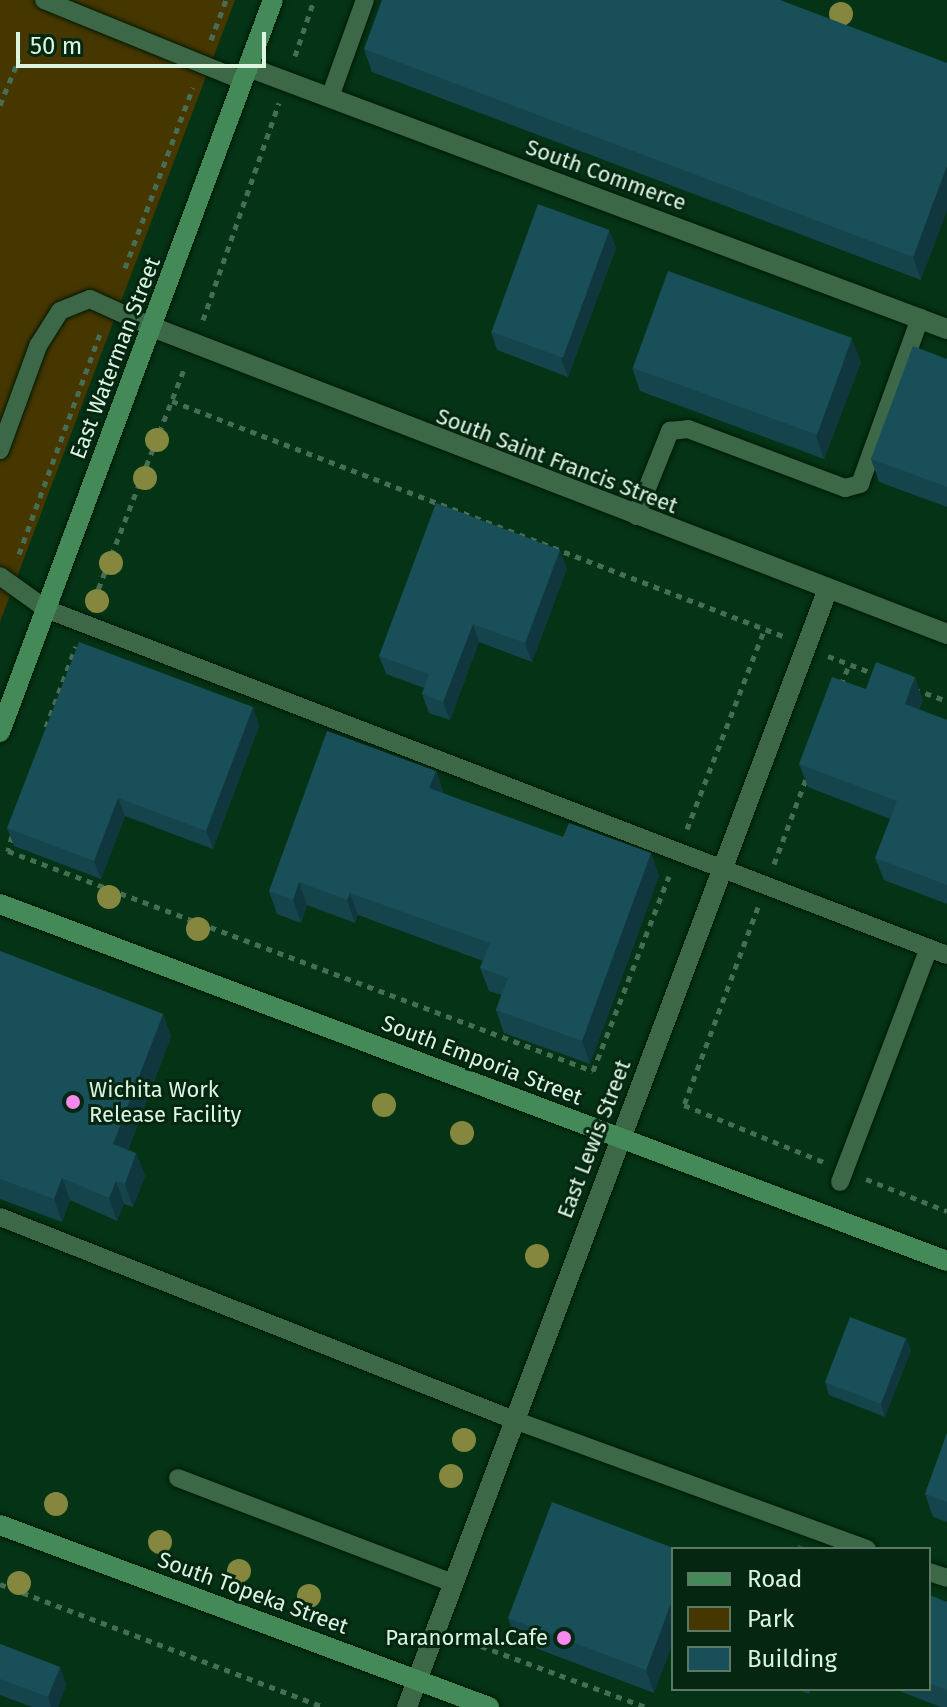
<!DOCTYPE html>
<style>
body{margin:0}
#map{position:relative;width:947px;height:1707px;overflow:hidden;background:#043316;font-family:"Fira Sans",sans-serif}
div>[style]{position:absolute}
.green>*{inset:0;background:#463701}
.path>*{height:5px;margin-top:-2.5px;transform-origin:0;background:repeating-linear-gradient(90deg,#466e54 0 6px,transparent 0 12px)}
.roads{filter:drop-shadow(0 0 2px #001904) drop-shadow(0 0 2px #001904)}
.lane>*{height:18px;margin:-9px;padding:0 9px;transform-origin:9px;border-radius:9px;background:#3c6847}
.street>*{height:20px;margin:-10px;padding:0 10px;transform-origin:10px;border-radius:10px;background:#3c6847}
.secondary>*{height:20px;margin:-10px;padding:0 10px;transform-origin:10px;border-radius:10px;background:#448a58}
.trees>*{width:24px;height:24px;margin:-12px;border-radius:50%;background:#85873f}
.wall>*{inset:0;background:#15444c}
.shaded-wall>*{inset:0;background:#11373e}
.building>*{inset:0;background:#184f58;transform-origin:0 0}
.dots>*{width:22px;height:22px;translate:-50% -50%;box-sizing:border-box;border:4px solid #052711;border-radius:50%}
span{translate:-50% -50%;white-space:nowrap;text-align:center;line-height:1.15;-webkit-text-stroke:6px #052711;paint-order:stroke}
.street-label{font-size:22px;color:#dcf4e0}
.poi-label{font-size:22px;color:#dcf4e0}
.left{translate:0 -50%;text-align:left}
.right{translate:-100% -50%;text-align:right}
.legend{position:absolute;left:671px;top:1547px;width:260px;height:144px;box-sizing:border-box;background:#052711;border:2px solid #5b7964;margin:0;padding:10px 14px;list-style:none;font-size:24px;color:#dcf4e0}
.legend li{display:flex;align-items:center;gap:16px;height:40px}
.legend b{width:40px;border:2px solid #5b7964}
.scale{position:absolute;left:16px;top:32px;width:250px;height:36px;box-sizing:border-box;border:4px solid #dcf4e0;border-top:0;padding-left:10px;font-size:24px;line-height:28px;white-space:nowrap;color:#dcf4e0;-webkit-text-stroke:6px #052711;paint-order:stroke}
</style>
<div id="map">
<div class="green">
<i style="clip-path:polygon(0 0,235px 0,0 622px)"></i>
</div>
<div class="path">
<i style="left:211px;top:40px;width:43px;rotate:-69.4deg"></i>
<i style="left:295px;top:56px;width:59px;rotate:-71.3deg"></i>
<i style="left:0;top:105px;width:50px;rotate:-67.6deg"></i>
<i style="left:125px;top:268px;width:193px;rotate:-69.4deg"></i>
<i style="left:203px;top:320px;width:230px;rotate:-70.7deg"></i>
<i style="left:172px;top:401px;width:655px;rotate:21.04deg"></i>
<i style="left:19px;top:554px;width:240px;rotate:-69.8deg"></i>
<i style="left:94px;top:600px;width:250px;rotate:-68.7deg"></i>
<i style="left:828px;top:656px;width:50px;rotate:21deg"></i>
<i style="left:841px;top:685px;width:22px;rotate:-68deg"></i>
<i style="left:914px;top:689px;width:35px;rotate:20deg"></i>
<i style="left:46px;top:727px;width:86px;rotate:-69.7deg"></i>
<i style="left:687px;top:829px;width:216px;rotate:-68.8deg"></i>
<i style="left:12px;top:836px;width:16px;rotate:105deg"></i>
<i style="left:8px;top:851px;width:625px;rotate:20.61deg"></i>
<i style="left:593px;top:1071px;width:209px;rotate:-68.7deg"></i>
<i style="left:774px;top:864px;width:94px;rotate:-69.4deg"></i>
<i style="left:758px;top:907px;width:211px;rotate:110.5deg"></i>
<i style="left:684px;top:1105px;width:151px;rotate:22.2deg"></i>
<i style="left:866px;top:1179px;width:87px;rotate:21.6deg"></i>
<i style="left:0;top:1584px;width:346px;rotate:20.8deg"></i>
<i style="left:481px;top:1646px;width:176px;rotate:20.3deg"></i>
</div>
<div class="roads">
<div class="lane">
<i style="left:44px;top:0;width:215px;rotate:22.1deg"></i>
<i style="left:330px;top:97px;width:103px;rotate:-70.2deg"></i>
<i style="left:0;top:450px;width:111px;rotate:-69.9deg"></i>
<i style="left:38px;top:346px;width:41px;rotate:-57.8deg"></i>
<i style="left:60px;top:311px;width:32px;rotate:-22deg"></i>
<i style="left:90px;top:299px;width:68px;rotate:24.3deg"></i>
<i style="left:636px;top:516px;width:92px;rotate:-68.2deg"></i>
<i style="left:670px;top:431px;width:18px;rotate:-6deg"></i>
<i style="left:688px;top:429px;width:168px;rotate:20.6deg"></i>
<i style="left:845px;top:488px;width:16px;rotate:-15deg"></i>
<i style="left:860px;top:484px;width:177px;rotate:-70.1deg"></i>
<i style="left:0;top:576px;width:57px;rotate:35.7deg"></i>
<i style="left:46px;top:609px;width:965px;rotate:21.01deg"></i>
<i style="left:840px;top:1182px;width:250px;rotate:-69.2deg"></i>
<i style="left:0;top:1217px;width:553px;rotate:21.55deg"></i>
<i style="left:514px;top:1420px;width:376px;rotate:20.1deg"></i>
<i style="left:178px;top:1478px;width:294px;rotate:20.9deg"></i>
<i style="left:929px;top:1572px;width:19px;rotate:18deg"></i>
</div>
<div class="street">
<i style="left:248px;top:67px;width:746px;rotate:20.55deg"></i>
<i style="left:152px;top:327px;width:852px;rotate:21.11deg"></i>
<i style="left:407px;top:1707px;width:1195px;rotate:-69.37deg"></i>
</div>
<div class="secondary">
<i style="left:0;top:732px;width:781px;rotate:-69.55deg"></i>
<i style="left:0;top:904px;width:1012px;rotate:20.66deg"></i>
<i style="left:0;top:1525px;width:522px;rotate:20.41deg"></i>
</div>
</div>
<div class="trees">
<i style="left:841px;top:14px"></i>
<i style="left:157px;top:440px"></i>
<i style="left:145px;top:478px"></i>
<i style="left:111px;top:563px"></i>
<i style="left:97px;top:601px"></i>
<i style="left:109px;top:897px"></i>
<i style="left:198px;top:929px"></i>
<i style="left:384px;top:1105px"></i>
<i style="left:462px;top:1133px"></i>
<i style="left:537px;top:1256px"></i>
<i style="left:464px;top:1440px"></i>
<i style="left:451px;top:1476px"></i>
<i style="left:56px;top:1504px"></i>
<i style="left:160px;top:1542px"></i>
<i style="left:239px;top:1571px"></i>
<i style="left:19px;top:1583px"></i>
<i style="left:309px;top:1596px"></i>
</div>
<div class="wall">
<i style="clip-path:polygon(364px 49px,947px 63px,921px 280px,372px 72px)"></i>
<i style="clip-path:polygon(609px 230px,616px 248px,568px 377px,497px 350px,491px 332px)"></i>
<i style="clip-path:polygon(947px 359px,947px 507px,879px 482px,871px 459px)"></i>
<i style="clip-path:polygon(861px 362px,824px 459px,640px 391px,632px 368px)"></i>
<i style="clip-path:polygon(567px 568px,532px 662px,479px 642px,450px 720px,429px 713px,422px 694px,424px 688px,386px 674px,379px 656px)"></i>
<i style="clip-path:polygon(866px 689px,923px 700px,919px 710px,947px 720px,947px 904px,884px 880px,875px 858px,890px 819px,808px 787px,799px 764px)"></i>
<i style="clip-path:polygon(253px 707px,259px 726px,213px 849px,125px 816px,101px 879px,14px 846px,7px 828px)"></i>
<i style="clip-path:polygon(436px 771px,444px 794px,563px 837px,651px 853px,659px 876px,590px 1064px,504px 1033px,496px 1010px,501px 995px,489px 991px,480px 968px,483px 961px,358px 915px,355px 923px,307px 905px,301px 923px,277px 914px,269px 891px)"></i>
<i style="clip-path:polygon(0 951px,163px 1014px,171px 1037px,128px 1150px,136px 1153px,145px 1176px,133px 1207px,124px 1204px,117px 1221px,70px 1200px,62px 1222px,0 1199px)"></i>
<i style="clip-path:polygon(906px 1338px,911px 1350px,885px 1417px,829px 1395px,825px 1382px)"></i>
<i style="clip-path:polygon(947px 1433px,947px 1522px,933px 1517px,925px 1494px)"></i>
<i style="clip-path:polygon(676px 1549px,654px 1693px,517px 1641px,508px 1618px)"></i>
<i style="clip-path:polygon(929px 1595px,947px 1602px,947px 1707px,941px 1707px,894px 1689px,929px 1689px)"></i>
<i style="clip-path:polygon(0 1644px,60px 1667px,66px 1685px,58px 1707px,32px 1707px,0 1695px)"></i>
<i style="clip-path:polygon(796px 1689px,811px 1689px,809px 1694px)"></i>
</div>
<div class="shaded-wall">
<i style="clip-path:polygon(947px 166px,947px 211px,921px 280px,913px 257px)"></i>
<i style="clip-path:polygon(609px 230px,616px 248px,568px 377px,561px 358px)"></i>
<i style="clip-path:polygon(852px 339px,861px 362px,824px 459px,816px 436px)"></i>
<i style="clip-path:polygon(560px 550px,567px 568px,532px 662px,525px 643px)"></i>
<i style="clip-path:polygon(473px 624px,479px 642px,450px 720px,443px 702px)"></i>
<i style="clip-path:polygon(915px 677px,923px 700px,913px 727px,905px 704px)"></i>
<i style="clip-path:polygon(253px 707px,259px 726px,213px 849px,206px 831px)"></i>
<i style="clip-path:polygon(436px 771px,444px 794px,429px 788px)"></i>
<i style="clip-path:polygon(118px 798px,125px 816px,101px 879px,94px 861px)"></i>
<i style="clip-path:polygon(651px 853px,659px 876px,590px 1064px,582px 1041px)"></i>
<i style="clip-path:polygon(299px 882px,307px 905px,301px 923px,293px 900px)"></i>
<i style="clip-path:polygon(350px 893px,358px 915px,355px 923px,347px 900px)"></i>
<i style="clip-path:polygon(163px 1014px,171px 1037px,121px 1167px,113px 1144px)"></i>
<i style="clip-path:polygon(136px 1153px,145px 1176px,133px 1207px,125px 1184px)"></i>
<i style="clip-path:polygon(62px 1178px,70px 1200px,62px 1222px,54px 1199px)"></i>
<i style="clip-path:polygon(116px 1181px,124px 1204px,117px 1221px,109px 1198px)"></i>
<i style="clip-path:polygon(906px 1338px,911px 1350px,885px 1417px,881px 1404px)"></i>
<i style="clip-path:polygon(673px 1598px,673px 1643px,654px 1693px,646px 1670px)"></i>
<i style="clip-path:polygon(60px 1667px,66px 1685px,58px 1707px,51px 1707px,48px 1697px)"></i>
</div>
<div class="building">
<i style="clip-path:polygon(382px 0,780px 0,947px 63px,947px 166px,913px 257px,364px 49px)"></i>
<i style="left:538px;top:204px;width:76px;height:136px;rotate:20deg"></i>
<i style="left:668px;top:271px;width:196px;height:103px;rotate:20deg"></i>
<i style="clip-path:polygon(913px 346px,947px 359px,947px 487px,871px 459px)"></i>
<i style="clip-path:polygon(436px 503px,560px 550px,525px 643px,473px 624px,443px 702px,422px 694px,429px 674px,379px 656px)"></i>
<i style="clip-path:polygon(79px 642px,253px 707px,206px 831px,118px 798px,94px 861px,7px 828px)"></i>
<i style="clip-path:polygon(876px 662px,915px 677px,905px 704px,947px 720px,947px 885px,875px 858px,897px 801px,799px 764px,832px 677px,866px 689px)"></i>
<i style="clip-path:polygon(327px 731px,436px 771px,429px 788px,563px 837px,569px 823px,651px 853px,582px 1041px,496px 1010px,508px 978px,480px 968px,490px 943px,350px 893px,347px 900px,299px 882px,293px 900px,269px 891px)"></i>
<i style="clip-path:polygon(0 951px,163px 1014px,113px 1144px,136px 1153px,125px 1184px,116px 1181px,109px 1198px,62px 1178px,54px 1199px,0 1179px)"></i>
<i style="left:850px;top:1317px;width:60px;height:70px;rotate:21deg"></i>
<i style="clip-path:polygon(947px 1433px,947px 1502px,925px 1494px)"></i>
<i style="clip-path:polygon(552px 1502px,676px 1549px,673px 1549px,673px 1598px,646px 1670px,508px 1618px)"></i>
<i style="clip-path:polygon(798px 1545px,810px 1549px,797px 1549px)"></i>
<i style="clip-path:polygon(929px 1595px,947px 1602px,947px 1690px,929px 1683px)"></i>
<i style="clip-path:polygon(0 1644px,60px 1667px,48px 1697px,0 1679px)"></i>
</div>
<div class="dots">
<i style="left:73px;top:1102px;background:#f788ec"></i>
<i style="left:564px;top:1638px;background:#f788ec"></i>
</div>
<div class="street-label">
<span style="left:606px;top:175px;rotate:20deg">South Commerce</span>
<span style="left:115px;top:358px;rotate:-69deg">East Waterman Street</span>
<span style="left:557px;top:461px;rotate:21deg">South Saint Francis Street</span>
<span style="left:482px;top:1060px;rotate:21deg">South Emporia Street</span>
<span style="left:594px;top:1139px;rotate:-69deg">East Lewis Street</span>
<span style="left:253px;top:1593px;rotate:20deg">South Topeka Street</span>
</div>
<div class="poi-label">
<span class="left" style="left:89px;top:1102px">Wichita Work<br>Release Facility</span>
<span class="right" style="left:548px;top:1638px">Paranormal.Cafe</span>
</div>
<ul class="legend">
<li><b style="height:10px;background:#448a58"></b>Road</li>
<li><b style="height:22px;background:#463701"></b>Park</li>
<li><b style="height:22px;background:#184f58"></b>Building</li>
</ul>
<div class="scale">50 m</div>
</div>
